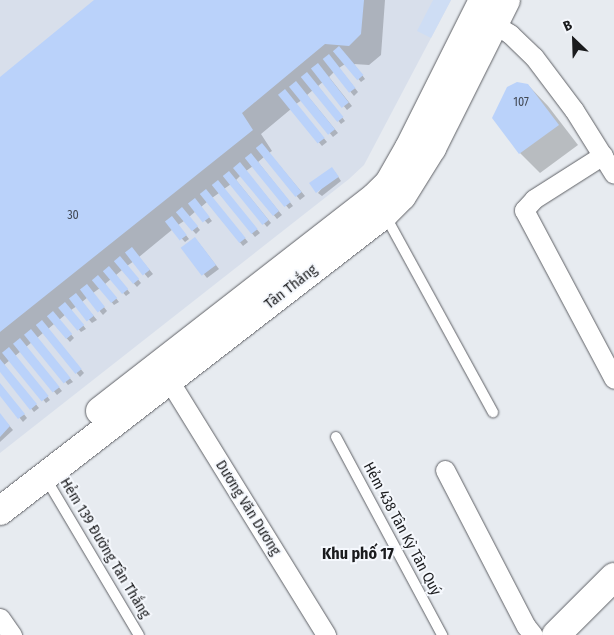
<!DOCTYPE html>
<meta charset="utf-8">
<style>
body{margin:0}
#map{position:relative;width:614px;height:635px;overflow:hidden;background:#e7ebf0;font-family:"Fira Sans Condensed",sans-serif}
div>[style]{position:absolute}
.built>*{inset:0;background:#d8dfeb}
.green>*{inset:0;background:#ceddf4}
.shadow>*{inset:0;background:#0003}
.building>*{inset:0;background:#bad2fa;transform-origin:0 0}
.roads{filter:drop-shadow(0 0 1px #5f6166) drop-shadow(0 0 1px #5f6166)}
.lane>*{height:10px;margin:-5px;padding:0 5px;transform-origin:5px;border-radius:5px;background:#fff}
.street>*{height:19px;margin:-9.5px;padding:0 9.5px;transform-origin:9.5px;border-radius:9.5px;background:#fff}
.secondary>*{height:28px;margin:-14px;padding:0 14px;transform-origin:14px;border-radius:14px;background:#fff}
span{translate:-50% -50%;white-space:nowrap;text-align:center;line-height:1.15;-webkit-text-stroke:4px #f5f8fd;paint-order:stroke}
.number-label{font-size:12px;color:#424954}
.number-label span{-webkit-text-stroke-width:0}
.street-label{font-size:15px;color:#1a1b1d}
.neighbourhood-label{font-size:16px;color:#1a1b1d;font-weight:700}
.north{position:absolute;left:549px;top:15px;width:50px;height:50px;-webkit-text-stroke:4px #f5f8fd;paint-order:stroke;rotate:336deg;font-size:14px;font-weight:700;line-height:20px;text-align:center;color:#1a1b1d}
.north::after{content:'';display:block;margin:auto;width:18px;height:22px;background:#1a1b1d;clip-path:polygon(50% 0,100% 100%,50% 72%,0 100%)}
</style>
<div id="map">
<div class="built">
<i style="clip-path:polygon(0 0,451px 0,364px 165px,349px 179px,0 453px)"></i>
</div>
<div class="green">
<i style="clip-path:polygon(433px 0,451px 0,431px 38px,417px 31px)"></i>
</div>
<div class="shadow">
<i style="clip-path:polygon(96px 0,385px 0,381px 55px,369px 65px,354px 64px,365px 79px,361px 82px,345px 64px,339px 68px,358px 92px,354px 96px,334px 72px,329px 77px,352px 106px,347px 110px,324px 81px,318px 86px,345px 121px,341px 124px,313px 90px,307px 95px,338px 133px,333px 137px,302px 100px,296px 104px,327px 142px,322px 146px,291px 109px,261px 134px,272px 151px,269px 153px,305px 196px,300px 200px,264px 157px,258px 162px,293px 206px,289px 209px,253px 166px,246px 171px,282px 215px,277px 219px,241px 175px,236px 180px,271px 223px,267px 227px,231px 184px,224px 189px,260px 233px,255px 237px,219px 193px,212px 198px,248px 242px,243px 246px,207px 202px,201px 207px,212px 221px,208px 224px,196px 211px,189px 217px,200px 230px,196px 234px,184px 221px,178px 225px,189px 239px,185px 242px,173px 229px,139px 257px,153px 274px,148px 278px,134px 261px,127px 266px,141px 283px,137px 287px,122px 270px,116px 275px,130px 293px,126px 296px,111px 279px,105px 284px,119px 302px,114px 305px,100px 288px,93px 293px,107px 311px,103px 315px,88px 297px,82px 302px,97px 320px,92px 323px,77px 306px,71px 310px,86px 329px,81px 332px,66px 314px,59px 320px,74px 338px,70px 342px,54px 324px,48px 329px,84px 373px,80px 377px,43px 333px,37px 338px,73px 382px,68px 385px,32px 342px,26px 347px,62px 391px,57px 395px,21px 351px,15px 356px,50px 400px,46px 403px,10px 360px,4px 365px,39px 408px,34px 412px,0 370px,0 79px)"></i>
<i style="clip-path:polygon(528px 85px,548px 106px,578px 145px,540px 173px,520px 153px,493px 118px)"></i>
<i style="clip-path:polygon(335px 172px,341px 181px,322px 196px,318px 193px)"></i>
<i style="clip-path:polygon(198px 242px,219px 269px,207px 278px,183px 248px)"></i>
<i style="clip-path:polygon(0 384px,27px 418px,23px 422px,0 394px)"></i>
<i style="clip-path:polygon(0 415px,13px 430px,0 442px)"></i>
</div>
<div class="building">
<i style="clip-path:polygon(94px 0,364px 0,361px 34px,349px 46px,325px 44px,242px 113px,253px 130px,0 332px,0 77px)"></i>
<i style="left:339px;top:46px;width:38px;height:8px;rotate:50deg"></i>
<i style="left:329px;top:54px;width:43px;height:8px;rotate:52deg"></i>
<i style="left:318px;top:63px;width:50px;height:9px;rotate:52deg"></i>
<i style="left:307px;top:72px;width:58px;height:8px;rotate:51deg"></i>
<i style="left:296px;top:81px;width:62px;height:9px;rotate:51deg"></i>
<i style="clip-path:polygon(517px 82px,528px 84px,559px 125px,519px 154px,492px 118px,507px 87px)"></i>
<i style="left:285px;top:89px;width:63px;height:9px;rotate:51deg"></i>
<i style="left:262px;top:143px;width:63px;height:8px;rotate:51deg"></i>
<i style="left:251px;top:153px;width:63px;height:8px;rotate:51deg"></i>
<i style="clip-path:polygon(240px 162px,279px 211px,273px 216px,233px 168px)"></i>
<i style="left:332px;top:167px;width:12px;height:28px;rotate:55deg"></i>
<i style="left:229px;top:171px;width:63px;height:8px;rotate:51deg"></i>
<i style="left:218px;top:180px;width:63px;height:8px;rotate:51deg"></i>
<i style="left:206px;top:189px;width:63px;height:8px;rotate:51deg"></i>
<i style="left:195px;top:198px;width:24px;height:9px;rotate:52deg"></i>
<i style="left:182px;top:207px;width:25px;height:8px;rotate:50deg"></i>
<i style="left:172px;top:216px;width:24px;height:9px;rotate:52deg"></i>
<i style="left:195px;top:237px;width:35px;height:18px;rotate:53deg"></i>
<i style="left:132px;top:247px;width:29px;height:9px;rotate:52deg"></i>
<i style="left:120px;top:256px;width:30px;height:8px;rotate:50deg"></i>
<i style="left:109px;top:266px;width:30px;height:8px;rotate:50deg"></i>
<i style="left:98px;top:275px;width:30px;height:8px;rotate:50deg"></i>
<i style="left:87px;top:284px;width:29px;height:9px;rotate:52deg"></i>
<i style="left:76px;top:293px;width:29px;height:9px;rotate:52deg"></i>
<i style="left:65px;top:302px;width:30px;height:9px;rotate:50deg"></i>
<i style="left:53px;top:311px;width:30px;height:8px;rotate:50deg"></i>
<i style="left:42px;top:320px;width:63px;height:8px;rotate:51deg"></i>
<i style="left:31px;top:329px;width:63px;height:9px;rotate:51deg"></i>
<i style="left:20px;top:338px;width:63px;height:9px;rotate:51deg"></i>
<i style="left:9px;top:347px;width:63px;height:9px;rotate:51deg"></i>
<i style="clip-path:polygon(0 359px,37px 404px,30px 410px,0 372px)"></i>
<i style="clip-path:polygon(0 383px,25px 414px,18px 419px,0 396px)"></i>
<i style="clip-path:polygon(0 413px,10px 426px,0 437px)"></i>
</div>
<div class="roads">
<div class="lane">
<i style="left:385px;top:215px;width:225px;rotate:61.3deg"></i>
<i style="left:336px;top:437px;width:225px;rotate:61.8deg"></i>
<i style="left:45px;top:477px;width:184px;rotate:59.3deg"></i>
</div>
<div class="street">
<i style="left:494px;top:24px;width:19px;rotate:32deg"></i>
<i style="left:510px;top:34px;width:33px;rotate:44deg"></i>
<i style="left:534px;top:57px;width:66px;rotate:53deg"></i>
<i style="left:574px;top:110px;width:75px;rotate:58deg"></i>
<i style="left:603px;top:155px;width:82px;rotate:147.5deg"></i>
<i style="left:534px;top:199px;width:15px;rotate:132deg"></i>
<i style="left:524px;top:210px;width:191px;rotate:62deg"></i>
<i style="left:170px;top:382px;width:297px;rotate:58.3deg"></i>
<i style="left:445px;top:470px;width:176px;rotate:62.6deg"></i>
<i style="left:526px;top:626px;width:11px;rotate:52deg"></i>
<i style="left:0;top:618px;width:21px;rotate:55deg"></i>
</div>
<div class="secondary">
<i style="left:100px;top:411px;width:348px;rotate:-37.9deg"></i>
<i style="left:375px;top:197px;width:20px;rotate:-45deg"></i>
<i style="left:389px;top:183px;width:40px;rotate:-60.3deg"></i>
<i style="left:409px;top:148px;width:165px;rotate:-63.4deg"></i>
<i style="left:0;top:511px;width:485px;rotate:-37.7deg"></i>
<i style="left:384px;top:214px;width:25px;rotate:-45deg"></i>
<i style="left:402px;top:196px;width:57px;rotate:-58deg"></i>
<i style="left:432px;top:148px;width:165px;rotate:-63.4deg"></i>
<i style="left:556px;top:635px;width:82px;rotate:-45deg"></i>
</div>
</div>
<div class="number-label">
<span style="left:521px;top:103px">107</span>
<span style="left:73px;top:216px">30</span>
</div>
<div class="street-label">
<span style="left:291px;top:287px;rotate:-38deg">Tân Thắng</span>
<span style="left:248px;top:508px;rotate:58deg">Dương Văn Dương</span>
<span style="left:402px;top:529px;rotate:62deg">Hẻm 438 Tân Kỳ Tân Quý</span>
<span style="left:105px;top:548px;rotate:59deg">Hẻm 139 Đường Tân Thắng</span>
</div>
<div class="neighbourhood-label">
<span style="left:358px;top:554px">Khu phố 17</span>
</div>
<div class="north">B</div>
</div>
